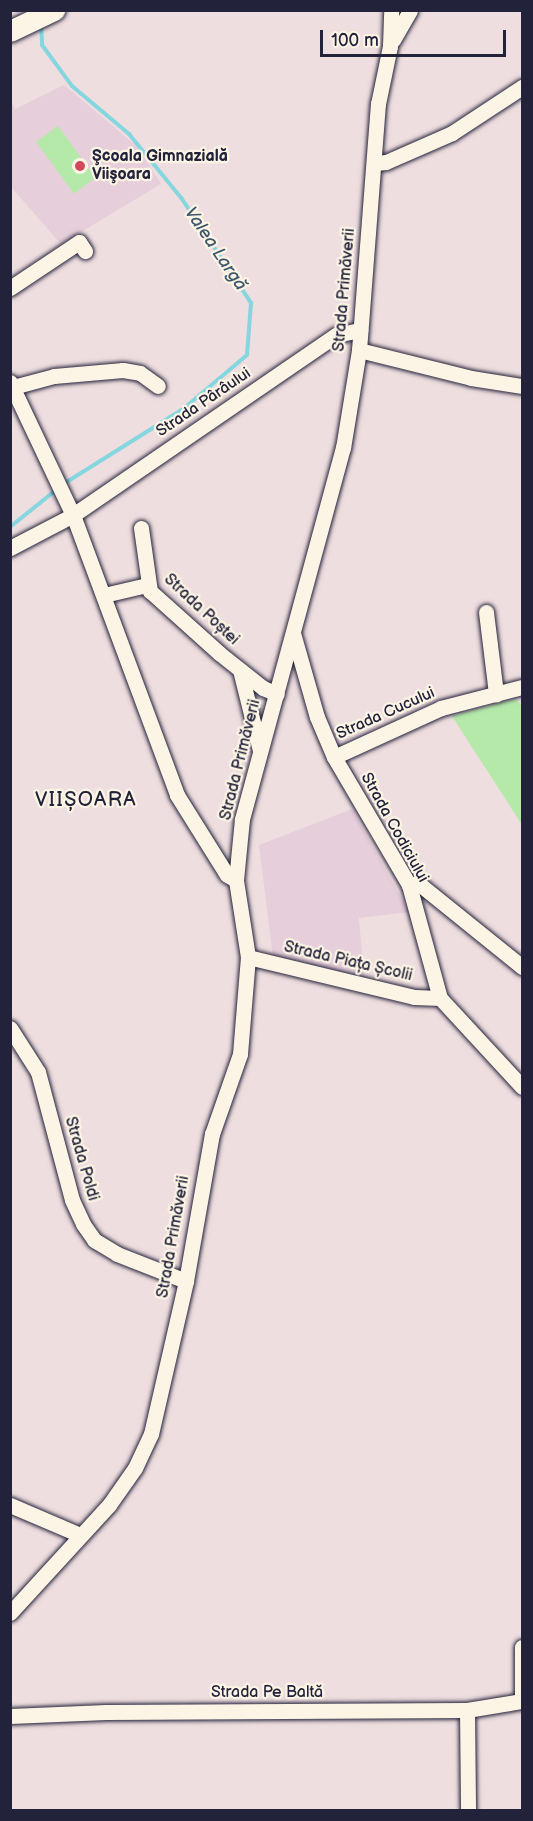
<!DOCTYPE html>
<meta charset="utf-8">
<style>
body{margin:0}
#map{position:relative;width:533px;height:1821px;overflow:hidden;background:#efdedf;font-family:"Balsamiq Sans",sans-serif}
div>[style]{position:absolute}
.built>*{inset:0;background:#e6ceda}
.green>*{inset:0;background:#b5e9aa;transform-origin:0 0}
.stream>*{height:4px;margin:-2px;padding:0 2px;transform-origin:2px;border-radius:2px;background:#86d6e0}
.roads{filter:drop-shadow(0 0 2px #22223b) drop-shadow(0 0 2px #22223b)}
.street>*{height:15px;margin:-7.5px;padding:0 7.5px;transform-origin:7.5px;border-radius:7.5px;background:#fcf5e5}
.secondary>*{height:21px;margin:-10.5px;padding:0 10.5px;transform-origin:10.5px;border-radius:10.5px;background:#fcf5e5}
.dots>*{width:16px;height:16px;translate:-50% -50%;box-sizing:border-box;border:3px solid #fcf5e5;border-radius:50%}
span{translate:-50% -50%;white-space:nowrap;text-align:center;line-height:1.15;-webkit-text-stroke:4.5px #fcf5e5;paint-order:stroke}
.poi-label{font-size:16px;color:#22223b;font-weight:700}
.left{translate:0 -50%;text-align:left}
.street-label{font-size:16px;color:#22223b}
.water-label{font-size:18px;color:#40586d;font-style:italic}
.quarter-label{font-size:20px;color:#22223b;letter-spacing:1.5px}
.frame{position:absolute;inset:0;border:12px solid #22223b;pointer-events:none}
.scale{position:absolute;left:320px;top:30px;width:186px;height:27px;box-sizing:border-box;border:3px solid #22223b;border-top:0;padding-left:8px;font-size:18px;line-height:21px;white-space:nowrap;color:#22223b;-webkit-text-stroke:4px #fcf5e5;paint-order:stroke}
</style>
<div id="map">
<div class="built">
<i style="clip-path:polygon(64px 85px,139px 148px,161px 184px,61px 244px,11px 187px,10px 101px,15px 109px)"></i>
<i style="clip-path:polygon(352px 809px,409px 912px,359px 918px,364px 977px,273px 957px,259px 845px)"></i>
</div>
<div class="green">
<i style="left:58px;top:126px;width:64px;height:27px;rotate:54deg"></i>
<i style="clip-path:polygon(515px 699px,522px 705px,522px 825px,452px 716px)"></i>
</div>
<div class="stream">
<i style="left:41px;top:23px;width:22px;rotate:87deg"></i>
<i style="left:42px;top:45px;width:51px;rotate:53.8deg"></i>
<i style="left:72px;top:86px;width:75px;rotate:40.1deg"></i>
<i style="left:129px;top:134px;width:84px;rotate:50.8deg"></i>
<i style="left:182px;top:199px;width:125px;rotate:56.4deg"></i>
<i style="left:251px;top:303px;width:52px;rotate:94.4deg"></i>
<i style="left:247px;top:355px;width:84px;rotate:139.8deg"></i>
<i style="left:183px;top:409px;width:143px;rotate:147.9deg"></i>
<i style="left:10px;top:527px;width:59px;rotate:-38.8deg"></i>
</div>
<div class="roads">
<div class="street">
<i style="left:393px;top:40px;width:34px;rotate:-60deg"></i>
<i style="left:375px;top:163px;width:11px;rotate:-5deg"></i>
<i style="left:386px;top:162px;width:72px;rotate:-23.7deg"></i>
<i style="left:452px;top:133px;width:84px;rotate:-33.3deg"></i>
<i style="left:10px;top:288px;width:83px;rotate:-33.7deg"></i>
<i style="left:79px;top:242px;width:11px;rotate:56deg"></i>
<i style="left:359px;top:350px;width:115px;rotate:14deg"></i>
<i style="left:471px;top:378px;width:52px;rotate:8.9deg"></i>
<i style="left:10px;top:382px;width:147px;rotate:64.7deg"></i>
<i style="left:73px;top:515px;width:299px;rotate:69.6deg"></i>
<i style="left:177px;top:795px;width:94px;rotate:58deg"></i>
<i style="left:227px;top:875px;width:10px;rotate:29deg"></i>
<i style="left:13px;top:387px;width:42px;rotate:-15deg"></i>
<i style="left:54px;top:376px;width:69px;rotate:-5deg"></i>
<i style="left:123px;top:370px;width:17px;rotate:10deg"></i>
<i style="left:140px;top:373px;width:22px;rotate:36deg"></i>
<i style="left:141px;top:528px;width:64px;rotate:81.9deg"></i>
<i style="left:150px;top:591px;width:93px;rotate:41.9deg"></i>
<i style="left:219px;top:653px;width:56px;rotate:38.5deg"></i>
<i style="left:263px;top:688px;width:15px;rotate:23deg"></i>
<i style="left:10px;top:548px;width:71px;rotate:-27.6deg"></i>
<i style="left:73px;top:515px;width:319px;rotate:-34.4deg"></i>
<i style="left:336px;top:335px;width:25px;rotate:-12deg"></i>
<i style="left:104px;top:595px;width:44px;rotate:-13.1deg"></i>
<i style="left:486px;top:612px;width:83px;rotate:83deg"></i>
<i style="left:293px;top:633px;width:87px;rotate:74.1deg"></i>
<i style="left:317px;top:717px;width:43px;rotate:67deg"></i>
<i style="left:334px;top:757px;width:148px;rotate:59.6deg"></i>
<i style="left:409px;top:885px;width:117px;rotate:74.7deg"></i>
<i style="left:440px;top:998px;width:121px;rotate:47.3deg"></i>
<i style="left:240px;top:670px;width:82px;rotate:76deg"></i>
<i style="left:334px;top:757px;width:118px;rotate:-24.6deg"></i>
<i style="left:441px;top:708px;width:84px;rotate:-14.5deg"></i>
<i style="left:409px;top:885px;width:9px;rotate:-13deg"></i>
<i style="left:418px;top:883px;width:134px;rotate:38.9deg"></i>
<i style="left:248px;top:957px;width:171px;rotate:13.5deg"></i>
<i style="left:414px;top:997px;width:26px;rotate:2deg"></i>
<i style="left:10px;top:1028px;width:52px;rotate:57.5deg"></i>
<i style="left:38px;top:1072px;width:132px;rotate:75.1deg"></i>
<i style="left:72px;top:1200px;width:26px;rotate:65deg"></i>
<i style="left:83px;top:1224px;width:19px;rotate:55deg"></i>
<i style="left:94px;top:1240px;width:27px;rotate:31deg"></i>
<i style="left:117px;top:1254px;width:74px;rotate:21.4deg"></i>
<i style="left:10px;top:1505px;width:76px;rotate:23.2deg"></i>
<i style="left:10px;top:1613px;width:147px;rotate:-47.5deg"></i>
<i style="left:109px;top:1505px;width:45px;rotate:-54.9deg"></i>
<i style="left:135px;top:1468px;width:38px;rotate:-65deg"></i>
<i style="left:151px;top:1434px;width:157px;rotate:-77.1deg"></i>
<i style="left:186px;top:1281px;width:149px;rotate:-80deg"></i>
<i style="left:212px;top:1134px;width:85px;rotate:-70.7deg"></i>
<i style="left:240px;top:1054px;width:97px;rotate:-85.3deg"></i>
<i style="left:248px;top:957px;width:78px;rotate:-98.9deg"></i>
<i style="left:236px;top:880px;width:61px;rotate:-84.4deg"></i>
<i style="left:242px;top:819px;width:385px;rotate:-74.8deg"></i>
<i style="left:343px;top:448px;width:99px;rotate:-80.7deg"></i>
<i style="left:359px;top:350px;width:247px;rotate:-85.6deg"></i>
<i style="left:378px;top:104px;width:59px;rotate:-78.3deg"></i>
<i style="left:390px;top:46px;width:36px;rotate:-88deg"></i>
<i style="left:522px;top:1701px;width:54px;rotate:-90deg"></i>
<i style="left:467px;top:1710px;width:100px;rotate:89.4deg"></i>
<i style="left:10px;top:1716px;width:96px;rotate:-2.4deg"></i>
<i style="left:106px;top:1712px;width:361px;rotate:-0.3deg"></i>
<i style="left:467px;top:1710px;width:56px;rotate:-9.3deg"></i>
</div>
<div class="secondary">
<i style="left:10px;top:31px;width:49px;rotate:-25.5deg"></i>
</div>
</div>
<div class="dots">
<i style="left:80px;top:166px;background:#d1495b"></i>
</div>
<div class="poi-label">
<span class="left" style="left:92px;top:166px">Şcoala Gimnazială<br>Viişoara</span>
</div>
<div class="street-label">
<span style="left:345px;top:290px;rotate:-85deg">Strada Primăverii</span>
<span style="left:204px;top:403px;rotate:-34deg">Strada Pârâului</span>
<span style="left:201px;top:610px;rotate:43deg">Strada Poștei</span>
<span style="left:386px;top:714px;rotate:-24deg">Strada Cucului</span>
<span style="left:241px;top:760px;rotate:-76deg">Strada Primăverii</span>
<span style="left:394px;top:828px;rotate:61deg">Strada Codiciului</span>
<span style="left:348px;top:962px;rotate:13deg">Strada Piața Școlii</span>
<span style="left:81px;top:1159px;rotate:74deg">Strada Poldi</span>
<span style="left:174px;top:1237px;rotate:-80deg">Strada Primăverii</span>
<span style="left:267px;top:1693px">Strada Pe Baltă</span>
</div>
<div class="water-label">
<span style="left:215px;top:249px;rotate:56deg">Valea Largă</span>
</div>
<div class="quarter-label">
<span style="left:86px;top:800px">VIIȘOARA</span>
</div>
<div class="frame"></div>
<div class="scale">100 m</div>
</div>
